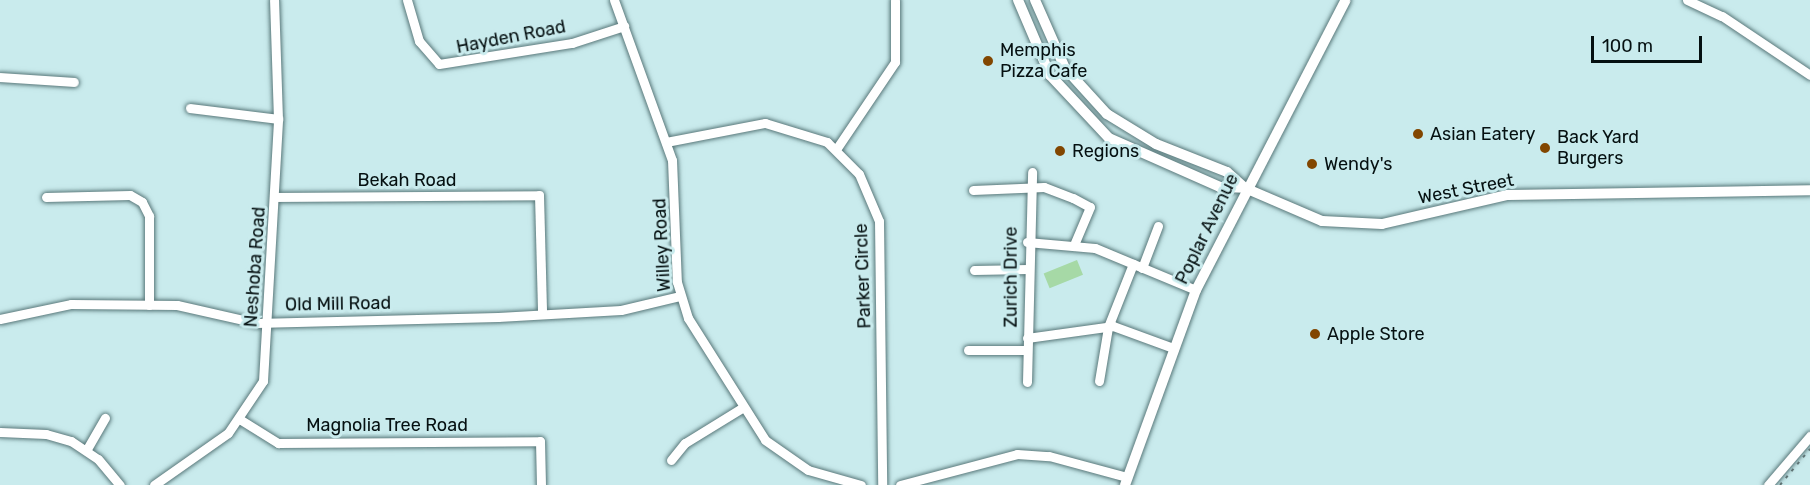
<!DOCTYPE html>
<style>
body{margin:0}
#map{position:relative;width:1810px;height:485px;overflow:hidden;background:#c9ebed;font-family:Rubik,sans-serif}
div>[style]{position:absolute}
.green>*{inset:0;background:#a6d9a6;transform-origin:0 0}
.roads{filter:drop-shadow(0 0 2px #59787a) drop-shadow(0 0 2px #59787a)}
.minor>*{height:9px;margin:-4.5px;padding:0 4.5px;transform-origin:4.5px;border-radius:4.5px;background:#fff}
.major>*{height:10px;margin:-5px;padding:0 5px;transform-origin:5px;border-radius:5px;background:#fff}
.rail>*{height:2px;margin-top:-1px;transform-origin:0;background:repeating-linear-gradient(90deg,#5e7374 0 3px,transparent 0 9px)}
.dots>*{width:16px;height:16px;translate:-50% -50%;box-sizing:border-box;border:3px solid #c9ebed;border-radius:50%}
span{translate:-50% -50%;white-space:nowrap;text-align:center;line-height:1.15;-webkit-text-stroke:6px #c9ebed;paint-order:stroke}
.street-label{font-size:18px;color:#051011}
.poi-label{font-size:18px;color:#051011}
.left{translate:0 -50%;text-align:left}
.scale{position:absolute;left:1591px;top:36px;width:111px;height:27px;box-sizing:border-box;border:3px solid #051011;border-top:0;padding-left:8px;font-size:18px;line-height:21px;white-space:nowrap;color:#051011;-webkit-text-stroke:4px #c9ebed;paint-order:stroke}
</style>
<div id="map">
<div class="green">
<i style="left:1077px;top:260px;width:16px;height:36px;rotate:68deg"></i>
</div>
<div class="roads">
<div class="minor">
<i style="left:407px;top:0;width:43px;rotate:73.7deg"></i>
<i style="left:419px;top:41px;width:30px;rotate:49deg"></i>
<i style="left:439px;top:64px;width:135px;rotate:-9deg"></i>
<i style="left:572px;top:43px;width:55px;rotate:-18.1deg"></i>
<i style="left:614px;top:0;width:170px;rotate:70.1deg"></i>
<i style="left:672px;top:160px;width:122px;rotate:87.7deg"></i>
<i style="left:677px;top:282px;width:38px;rotate:73deg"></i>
<i style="left:688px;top:318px;width:144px;rotate:57.7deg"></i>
<i style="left:765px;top:440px;width:52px;rotate:34.9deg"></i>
<i style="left:808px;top:470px;width:55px;rotate:15.8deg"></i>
<i style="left:1687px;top:0;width:38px;rotate:25deg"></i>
<i style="left:1722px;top:16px;width:106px;rotate:33.8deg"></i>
<i style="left:0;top:77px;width:74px;rotate:3.9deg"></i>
<i style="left:190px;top:108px;width:89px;rotate:7.1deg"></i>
<i style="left:666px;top:142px;width:101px;rotate:-10.9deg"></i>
<i style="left:765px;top:123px;width:65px;rotate:17deg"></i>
<i style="left:827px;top:142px;width:45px;rotate:45deg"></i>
<i style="left:859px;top:174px;width:51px;rotate:66.9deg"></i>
<i style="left:879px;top:221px;width:264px;rotate:89.3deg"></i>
<i style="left:837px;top:148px;width:104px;rotate:-56deg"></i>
<i style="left:895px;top:62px;width:62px;rotate:-90deg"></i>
<i style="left:973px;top:190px;width:71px;rotate:-2.4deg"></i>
<i style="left:1044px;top:187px;width:31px;rotate:21deg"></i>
<i style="left:1073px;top:198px;width:19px;rotate:28deg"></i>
<i style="left:1090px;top:207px;width:39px;rotate:113deg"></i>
<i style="left:46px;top:197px;width:84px;rotate:-1.4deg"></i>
<i style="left:130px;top:195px;width:14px;rotate:30deg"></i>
<i style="left:142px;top:202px;width:16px;rotate:63deg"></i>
<i style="left:149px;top:216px;width:89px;rotate:90deg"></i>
<i style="left:276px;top:197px;width:263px;rotate:-0.4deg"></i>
<i style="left:539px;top:195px;width:118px;rotate:88.5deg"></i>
<i style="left:1027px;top:242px;width:68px;rotate:5deg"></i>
<i style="left:1095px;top:248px;width:109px;rotate:22.6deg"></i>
<i style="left:1142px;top:268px;width:45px;rotate:-69.1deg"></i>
<i style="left:974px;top:270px;width:54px;rotate:-1.1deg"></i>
<i style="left:0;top:319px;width:73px;rotate:-11.9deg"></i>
<i style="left:71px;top:304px;width:106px;rotate:0.5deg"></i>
<i style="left:177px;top:305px;width:81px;rotate:12.8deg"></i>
<i style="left:256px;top:323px;width:242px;rotate:-1.4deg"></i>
<i style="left:498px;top:317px;width:123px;rotate:-3.3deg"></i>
<i style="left:621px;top:310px;width:61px;rotate:-13.3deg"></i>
<i style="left:1027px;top:338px;width:87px;rotate:-7.9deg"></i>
<i style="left:1113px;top:326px;width:64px;rotate:20.1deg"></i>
<i style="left:968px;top:350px;width:59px"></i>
<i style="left:1099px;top:381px;width:55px;rotate:-80.5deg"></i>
<i style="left:1108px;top:327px;width:68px;rotate:-68.4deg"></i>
<i style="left:1027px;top:382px;width:210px;rotate:-88.6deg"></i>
<i style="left:241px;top:420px;width:44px;rotate:31.9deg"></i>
<i style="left:278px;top:443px;width:262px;rotate:-0.4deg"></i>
<i style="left:540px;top:441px;width:44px;rotate:88.7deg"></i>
<i style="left:0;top:432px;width:46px;rotate:2.5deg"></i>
<i style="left:46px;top:434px;width:26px;rotate:16deg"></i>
<i style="left:71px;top:441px;width:32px;rotate:34deg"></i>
<i style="left:98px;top:459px;width:34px;rotate:50deg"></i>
<i style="left:87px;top:449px;width:36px;rotate:-60deg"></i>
<i style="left:671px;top:460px;width:22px;rotate:-51deg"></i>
<i style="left:685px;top:443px;width:67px;rotate:-31.6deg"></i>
<i style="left:154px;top:485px;width:90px;rotate:-35.1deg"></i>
<i style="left:228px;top:433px;width:63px;rotate:-56.1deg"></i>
<i style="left:263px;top:381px;width:262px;rotate:-86.7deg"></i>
<i style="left:278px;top:119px;width:119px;rotate:-91.9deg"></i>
<i style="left:900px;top:485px;width:121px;rotate:-14.8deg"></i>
<i style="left:1017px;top:454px;width:32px;rotate:4deg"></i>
<i style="left:1049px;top:456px;width:81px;rotate:15.1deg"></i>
<i style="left:1768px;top:485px;width:65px;rotate:-49.4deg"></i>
</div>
<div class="major">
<i style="left:1018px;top:0;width:82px;rotate:66.9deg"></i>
<i style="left:1050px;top:75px;width:86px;rotate:46.9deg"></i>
<i style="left:1109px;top:138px;width:121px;rotate:23.8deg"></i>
<i style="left:1220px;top:187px;width:25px;rotate:2deg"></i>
<i style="left:1035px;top:0;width:74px;rotate:66.2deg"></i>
<i style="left:1065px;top:68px;width:62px;rotate:47.6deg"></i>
<i style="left:1107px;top:114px;width:57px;rotate:31.5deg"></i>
<i style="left:1156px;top:144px;width:76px;rotate:21.5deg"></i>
<i style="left:1227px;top:172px;width:24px;rotate:42deg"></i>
<i style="left:1245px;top:188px;width:84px;rotate:23.2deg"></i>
<i style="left:1322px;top:221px;width:60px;rotate:2.9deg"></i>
<i style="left:1382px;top:224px;width:129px;rotate:-13deg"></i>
<i style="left:1508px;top:195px;width:302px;rotate:-0.9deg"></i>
<i style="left:1125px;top:485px;width:208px;rotate:-70deg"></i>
<i style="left:1196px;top:290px;width:326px;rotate:-62.7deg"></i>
</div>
</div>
<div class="rail">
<i style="left:1780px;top:485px;width:47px;rotate:-50.2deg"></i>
</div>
<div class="dots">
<i style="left:988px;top:61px;background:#824600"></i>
<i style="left:1418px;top:134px;background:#824600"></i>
<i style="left:1545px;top:148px;background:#824600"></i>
<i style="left:1060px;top:151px;background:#824600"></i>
<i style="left:1312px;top:164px;background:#824600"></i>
<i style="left:1315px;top:334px;background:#824600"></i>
</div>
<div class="street-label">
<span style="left:511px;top:37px;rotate:-11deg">Hayden Road</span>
<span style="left:407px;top:180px">Bekah Road</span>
<span style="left:1466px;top:189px;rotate:-11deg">West Street</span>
<span style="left:1207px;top:229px;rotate:-64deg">Poplar Avenue</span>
<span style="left:662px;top:245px;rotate:-93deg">Willey Road</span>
<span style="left:255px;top:267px;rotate:-86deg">Neshoba Road</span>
<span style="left:863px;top:276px;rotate:-92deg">Parker Circle</span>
<span style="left:1011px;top:277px;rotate:-90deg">Zurich Drive</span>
<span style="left:338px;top:304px;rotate:-1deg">Old Mill Road</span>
<span style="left:387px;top:425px">Magnolia Tree Road</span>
</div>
<div class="poi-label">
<span class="left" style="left:1000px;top:61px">Memphis<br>Pizza Cafe</span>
<span class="left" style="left:1430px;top:134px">Asian Eatery</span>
<span class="left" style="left:1557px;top:148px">Back Yard<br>Burgers</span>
<span class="left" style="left:1072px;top:151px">Regions</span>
<span class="left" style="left:1324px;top:164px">Wendy's</span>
<span class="left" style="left:1327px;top:334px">Apple Store</span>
</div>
<div class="scale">100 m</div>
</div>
